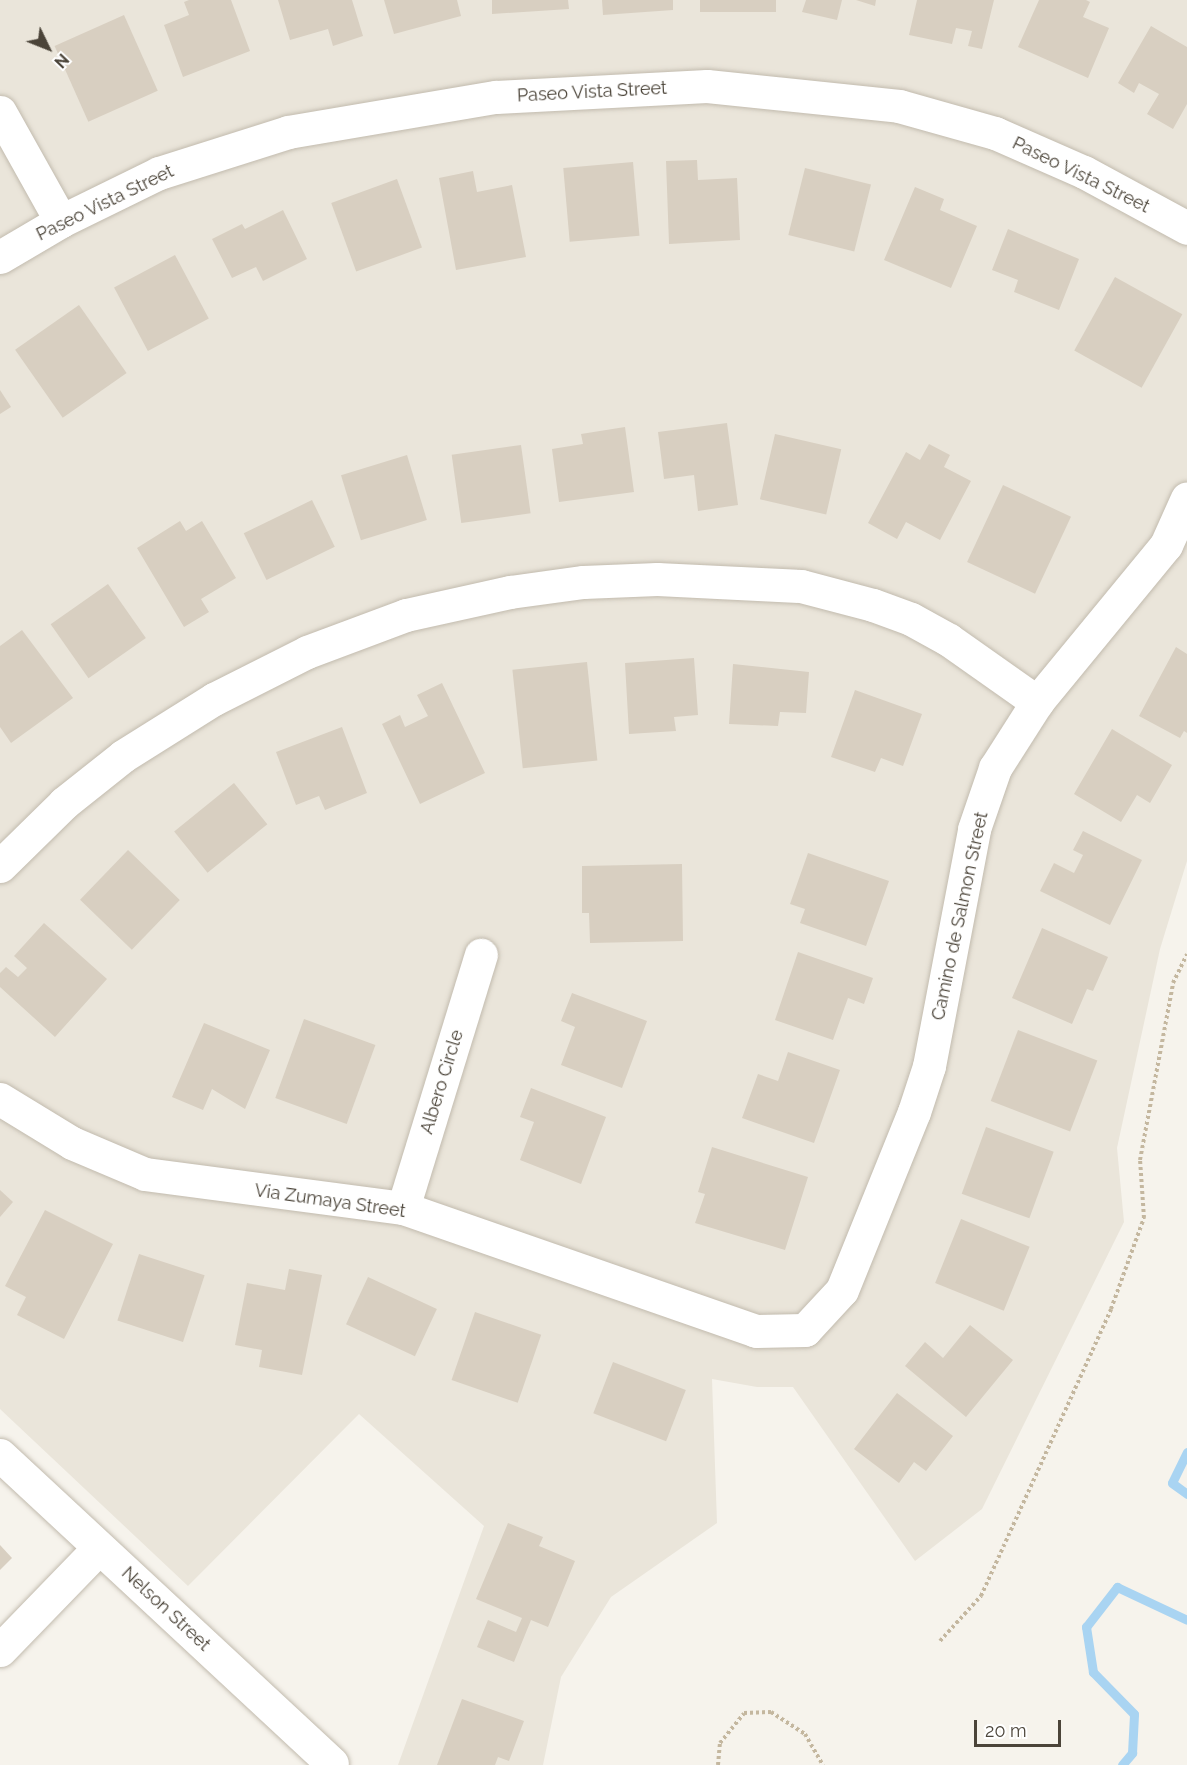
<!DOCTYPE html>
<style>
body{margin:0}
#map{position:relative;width:1187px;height:1765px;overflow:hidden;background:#f6f3ec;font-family:Raleway,sans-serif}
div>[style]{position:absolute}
.residential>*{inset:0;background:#eae5da}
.stream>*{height:9px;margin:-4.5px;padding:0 4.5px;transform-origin:4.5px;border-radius:4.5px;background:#a9d4f2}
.building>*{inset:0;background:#d8cfc1;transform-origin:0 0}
.path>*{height:4px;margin-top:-2px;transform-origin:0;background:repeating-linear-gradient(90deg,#c4b79f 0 3px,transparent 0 6px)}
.roads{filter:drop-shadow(0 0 2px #c2bbae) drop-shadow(0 0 2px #c2bbae)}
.minor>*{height:33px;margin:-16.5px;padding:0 16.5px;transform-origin:16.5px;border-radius:16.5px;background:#fff}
span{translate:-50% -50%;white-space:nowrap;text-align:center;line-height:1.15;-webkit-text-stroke:4.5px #fff;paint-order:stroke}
.street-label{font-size:18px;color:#4b4439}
.north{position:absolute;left:18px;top:18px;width:60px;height:60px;-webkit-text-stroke:4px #fff;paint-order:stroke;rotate:133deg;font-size:16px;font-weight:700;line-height:24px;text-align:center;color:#4b4439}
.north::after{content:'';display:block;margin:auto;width:21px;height:27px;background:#4b4439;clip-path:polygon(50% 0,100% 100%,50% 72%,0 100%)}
.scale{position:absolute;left:974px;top:1720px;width:87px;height:27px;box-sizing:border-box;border:3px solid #4b4439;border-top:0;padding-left:8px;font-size:18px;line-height:21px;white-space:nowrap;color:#4b4439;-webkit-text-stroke:4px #fff;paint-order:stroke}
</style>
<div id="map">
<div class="residential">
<i style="clip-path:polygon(0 0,1187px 0,1187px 861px,1160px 949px,1117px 1148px,1124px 1222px,982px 1509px,915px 1561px,793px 1387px,757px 1387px,712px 1379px,717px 1523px,611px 1597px,561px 1677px,543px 1765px,398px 1765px,484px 1526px,359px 1414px,188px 1586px,0 1409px)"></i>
</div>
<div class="stream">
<i style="left:1187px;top:1452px;width:34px;rotate:116deg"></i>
<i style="left:1172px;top:1483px;width:19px;rotate:36deg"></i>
<i style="left:1122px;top:1765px;width:16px;rotate:-50deg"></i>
<i style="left:1132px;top:1753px;width:39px;rotate:-87deg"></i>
<i style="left:1134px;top:1714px;width:59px;rotate:-134.3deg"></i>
<i style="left:1093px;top:1672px;width:46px;rotate:-98.8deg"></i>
<i style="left:1086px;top:1627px;width:51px;rotate:-52.2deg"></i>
<i style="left:1117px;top:1587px;width:77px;rotate:25.2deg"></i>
</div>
<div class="building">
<i style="clip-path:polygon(189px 0,231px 0,250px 51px,183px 77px,164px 25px,189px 15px,184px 2px)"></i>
<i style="clip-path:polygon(278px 0,352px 0,363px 36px,333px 46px,328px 29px,290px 40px)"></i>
<i style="clip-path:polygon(384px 0,457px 0,461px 16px,394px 34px)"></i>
<i style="clip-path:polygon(492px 0,568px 0,569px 9px,492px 14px)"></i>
<i style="clip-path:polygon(602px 0,673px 0,673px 10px,603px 15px)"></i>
<i style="left:700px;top:0;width:76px;height:12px"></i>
<i style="clip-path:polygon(806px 0,842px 0,837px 20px,802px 12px)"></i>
<i style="clip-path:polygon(856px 0,876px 0,875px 6px)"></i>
<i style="clip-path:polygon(917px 0,994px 0,982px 49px,968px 46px,972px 31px,956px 28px,952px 44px,909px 35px)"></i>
<i style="clip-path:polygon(1039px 0,1086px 0,1090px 2px,1083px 17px,1109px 28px,1088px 78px,1018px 47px)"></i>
<i style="left:124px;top:15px;width:83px;height:76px;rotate:66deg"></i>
<i style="clip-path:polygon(1151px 26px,1187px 47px,1187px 104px,1173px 129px,1147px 114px,1159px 94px,1139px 83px,1134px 93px,1118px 83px)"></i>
<i style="clip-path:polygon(697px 160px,698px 180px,737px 178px,740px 240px,669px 244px,666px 161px)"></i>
<i style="left:633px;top:162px;width:74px;height:70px;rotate:85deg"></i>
<i style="left:805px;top:168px;width:68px;height:69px;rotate:14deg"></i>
<i style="clip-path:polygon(473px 171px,477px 192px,512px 185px,526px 257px,456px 270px,439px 178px)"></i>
<i style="left:397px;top:179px;width:73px;height:70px;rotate:70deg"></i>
<i style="clip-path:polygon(915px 187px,944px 199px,940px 210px,977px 226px,951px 288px,884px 260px)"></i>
<i style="clip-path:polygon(283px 210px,307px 259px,263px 281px,256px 267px,232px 278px,212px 239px,242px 224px,245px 229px)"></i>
<i style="clip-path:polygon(1008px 229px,1079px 259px,1059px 310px,1014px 292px,1018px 280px,992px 270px)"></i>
<i style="left:175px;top:255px;width:72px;height:69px;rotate:62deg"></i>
<i style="left:1115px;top:277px;width:77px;height:84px;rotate:29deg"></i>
<i style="left:79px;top:305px;width:83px;height:78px;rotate:55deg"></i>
<i style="clip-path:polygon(0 390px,11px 407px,0 414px)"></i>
<i style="clip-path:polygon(727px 423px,738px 505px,698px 511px,694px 475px,664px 479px,658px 432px)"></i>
<i style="clip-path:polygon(625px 427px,634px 492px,559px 502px,552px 449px,583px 444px,581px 434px)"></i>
<i style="left:775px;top:434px;width:68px;height:67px;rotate:13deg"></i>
<i style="clip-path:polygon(929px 444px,950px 455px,944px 467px,971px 481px,940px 540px,906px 522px,897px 539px,868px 523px,906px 452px,920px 460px)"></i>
<i style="left:521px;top:445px;width:69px;height:70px;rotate:82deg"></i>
<i style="left:407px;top:455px;width:68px;height:69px;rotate:73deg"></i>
<i style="left:1003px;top:485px;width:75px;height:85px;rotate:25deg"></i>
<i style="left:312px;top:500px;width:52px;height:76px;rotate:64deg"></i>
<i style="clip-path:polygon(180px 521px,186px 531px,202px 521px,236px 578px,201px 599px,209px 612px,184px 627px,137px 548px)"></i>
<i style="left:108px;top:584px;width:66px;height:70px;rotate:55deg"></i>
<i style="clip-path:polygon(22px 630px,73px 698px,11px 743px,0 727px,0 646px)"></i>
<i style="clip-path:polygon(1176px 647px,1187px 654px,1187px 733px,1184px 731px,1180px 738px,1139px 716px)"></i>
<i style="clip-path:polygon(694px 658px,698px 715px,674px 717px,676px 731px,629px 734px,625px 663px)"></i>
<i style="left:587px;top:662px;width:99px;height:75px;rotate:84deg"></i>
<i style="clip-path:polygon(733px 664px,809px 672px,806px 713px,780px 712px,778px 726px,729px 724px)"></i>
<i style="clip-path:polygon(442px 683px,485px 773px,420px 804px,382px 724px,400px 715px,405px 727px,428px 716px,417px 695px)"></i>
<i style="clip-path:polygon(855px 690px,922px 714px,903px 766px,881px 758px,875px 772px,831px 757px)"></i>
<i style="clip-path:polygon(342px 727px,367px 793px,325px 810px,319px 796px,296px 805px,276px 752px)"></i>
<i style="clip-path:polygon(1112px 729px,1172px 765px,1150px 803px,1137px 795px,1121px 822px,1074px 794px)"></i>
<i style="left:234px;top:783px;width:53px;height:77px;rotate:51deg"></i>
<i style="clip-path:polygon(1083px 831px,1142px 860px,1110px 925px,1040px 891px,1054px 863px,1074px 873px,1083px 855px,1073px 850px)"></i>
<i style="left:128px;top:850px;width:72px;height:69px;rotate:44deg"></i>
<i style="clip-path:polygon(808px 853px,889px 881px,866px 946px,800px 923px,805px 909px,790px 904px)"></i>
<i style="clip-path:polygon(682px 864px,683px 941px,590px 943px,589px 913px,582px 913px,582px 866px)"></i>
<i style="clip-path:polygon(44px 923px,107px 979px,55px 1037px,0 987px,0 973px,6px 967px,18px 977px,27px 968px,14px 956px)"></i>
<i style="clip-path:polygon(1042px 928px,1108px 957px,1093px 991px,1087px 989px,1072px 1024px,1012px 998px)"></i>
<i style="clip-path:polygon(798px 952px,873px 978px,864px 1004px,848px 998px,833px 1040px,775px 1020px)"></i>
<i style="clip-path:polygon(572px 993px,647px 1021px,622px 1088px,561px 1065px,575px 1027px,561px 1021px)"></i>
<i style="left:304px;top:1019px;width:76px;height:84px;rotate:20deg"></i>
<i style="clip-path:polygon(204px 1023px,270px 1050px,245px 1109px,212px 1089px,203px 1110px,172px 1097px)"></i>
<i style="left:1018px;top:1030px;width:85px;height:76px;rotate:21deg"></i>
<i style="clip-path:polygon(788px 1052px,840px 1070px,814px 1143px,742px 1118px,758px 1074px,778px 1081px)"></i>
<i style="clip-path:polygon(531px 1088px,606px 1117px,581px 1184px,520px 1160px,534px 1122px,520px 1117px)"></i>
<i style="left:986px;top:1127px;width:72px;height:71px;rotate:20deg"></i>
<i style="clip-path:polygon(712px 1147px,808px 1177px,785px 1250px,695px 1223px,705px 1194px,698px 1192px)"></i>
<i style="clip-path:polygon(0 1190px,13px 1202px,0 1217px)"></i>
<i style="clip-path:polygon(45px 1210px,113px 1244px,64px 1339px,17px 1315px,26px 1297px,5px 1286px)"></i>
<i style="left:961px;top:1219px;width:74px;height:69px;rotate:22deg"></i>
<i style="left:139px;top:1254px;width:69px;height:70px;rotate:18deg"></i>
<i style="clip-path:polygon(289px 1269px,322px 1275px,302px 1375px,259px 1367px,262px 1350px,235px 1345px,247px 1283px,285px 1290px)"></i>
<i style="left:368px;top:1277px;width:76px;height:52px;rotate:25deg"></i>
<i style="left:475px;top:1312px;width:70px;height:72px;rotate:19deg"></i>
<i style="clip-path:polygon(970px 1325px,1013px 1360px,966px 1417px,905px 1366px,925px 1342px,943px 1358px)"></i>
<i style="left:613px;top:1362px;width:78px;height:55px;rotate:21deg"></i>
<i style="clip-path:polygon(897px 1393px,953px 1436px,926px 1471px,914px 1462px,899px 1483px,854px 1449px)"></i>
<i style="clip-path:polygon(508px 1523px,543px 1537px,539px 1546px,575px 1561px,548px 1627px,531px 1620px,514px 1662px,477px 1647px,488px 1620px,516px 1632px,522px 1618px,476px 1599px)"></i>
<i style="clip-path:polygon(0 1545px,12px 1558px,0 1570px)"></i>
<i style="clip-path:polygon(462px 1699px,524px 1721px,509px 1761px,498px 1757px,495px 1765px,437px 1765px)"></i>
</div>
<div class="path">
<i style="left:940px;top:1641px;width:61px;rotate:-47.7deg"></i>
<i style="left:981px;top:1596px;width:315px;rotate:-65.6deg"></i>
<i style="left:1111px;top:1309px;width:97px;rotate:-70.1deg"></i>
<i style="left:1144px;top:1218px;width:58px;rotate:-93.9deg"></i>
<i style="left:1140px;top:1160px;width:180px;rotate:-79.4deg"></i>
<i style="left:1173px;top:983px;width:32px;rotate:-64deg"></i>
<i style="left:718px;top:1765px;width:22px;rotate:-85deg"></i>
<i style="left:720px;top:1743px;width:38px;rotate:-51deg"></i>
<i style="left:744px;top:1713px;width:27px;rotate:-2deg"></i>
<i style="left:771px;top:1712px;width:40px;rotate:32.9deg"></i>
<i style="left:805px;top:1734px;width:36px;rotate:60deg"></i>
</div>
<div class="roads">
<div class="minor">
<i style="left:0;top:112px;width:125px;rotate:60.8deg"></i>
<i style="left:0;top:257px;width:71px;rotate:-30.5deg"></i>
<i style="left:61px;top:221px;width:109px;rotate:-26.1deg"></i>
<i style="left:159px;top:173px;width:135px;rotate:-17.6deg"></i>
<i style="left:288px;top:132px;width:211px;rotate:-9.6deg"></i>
<i style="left:496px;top:97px;width:211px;rotate:-3deg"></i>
<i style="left:707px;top:86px;width:193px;rotate:5.9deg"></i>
<i style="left:899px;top:106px;width:100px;rotate:15.7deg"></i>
<i style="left:995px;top:133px;width:97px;rotate:23.7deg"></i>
<i style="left:1084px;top:172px;width:117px;rotate:28.5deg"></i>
<i style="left:0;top:866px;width:90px;rotate:-44.5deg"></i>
<i style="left:64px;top:803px;width:75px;rotate:-38.5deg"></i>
<i style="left:123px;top:756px;width:107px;rotate:-32.1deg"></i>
<i style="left:214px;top:699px;width:104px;rotate:-26.8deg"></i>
<i style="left:307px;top:652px;width:106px;rotate:-20.5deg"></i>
<i style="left:406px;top:615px;width:107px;rotate:-12.5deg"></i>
<i style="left:510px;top:592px;width:74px;rotate:-7.8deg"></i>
<i style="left:583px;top:582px;width:74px;rotate:-2.3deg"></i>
<i style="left:657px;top:579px;width:144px;rotate:2.8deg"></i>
<i style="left:801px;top:586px;width:74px;rotate:14.8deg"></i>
<i style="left:873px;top:605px;width:40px;rotate:20.2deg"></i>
<i style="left:911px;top:619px;width:43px;rotate:28.9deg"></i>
<i style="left:949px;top:640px;width:108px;rotate:35.2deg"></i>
<i style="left:0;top:1099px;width:84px;rotate:31.4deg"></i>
<i style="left:72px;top:1143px;width:79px;rotate:23deg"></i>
<i style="left:145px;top:1174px;width:260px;rotate:7.5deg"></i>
<i style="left:403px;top:1208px;width:374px;rotate:19.2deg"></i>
<i style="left:756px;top:1331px;width:49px;rotate:-1.2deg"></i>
<i style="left:805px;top:1330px;width:54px;rotate:-47.2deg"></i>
<i style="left:842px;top:1290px;width:192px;rotate:-68deg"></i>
<i style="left:914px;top:1112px;width:48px;rotate:-71.9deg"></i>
<i style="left:929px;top:1066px;width:241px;rotate:-79.2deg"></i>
<i style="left:974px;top:829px;width:65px;rotate:-71deg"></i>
<i style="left:995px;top:768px;width:78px;rotate:-57.5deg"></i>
<i style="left:1037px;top:702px;width:203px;rotate:-50.6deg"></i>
<i style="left:1166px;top:545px;width:51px;rotate:-65.9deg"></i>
<i style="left:403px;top:1208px;width:265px;rotate:-72.9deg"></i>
<i style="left:0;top:1455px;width:453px;rotate:42.9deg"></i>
<i style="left:0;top:1650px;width:142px;rotate:-45.9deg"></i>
</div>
</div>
<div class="street-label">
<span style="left:592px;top:92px;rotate:-3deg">Paseo Vista Street</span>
<span style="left:1081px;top:175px;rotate:26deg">Paseo Vista Street</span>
<span style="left:105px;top:203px;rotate:-26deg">Paseo Vista Street</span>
<span style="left:960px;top:916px;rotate:-78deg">Camino de Salmon Street</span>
<span style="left:442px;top:1082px;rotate:-73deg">Albero Circle</span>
<span style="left:330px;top:1201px;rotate:8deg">Via Zumaya Street</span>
<span style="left:166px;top:1609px;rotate:43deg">Nelson Street</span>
</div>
<div class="north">N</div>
<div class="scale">20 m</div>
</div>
